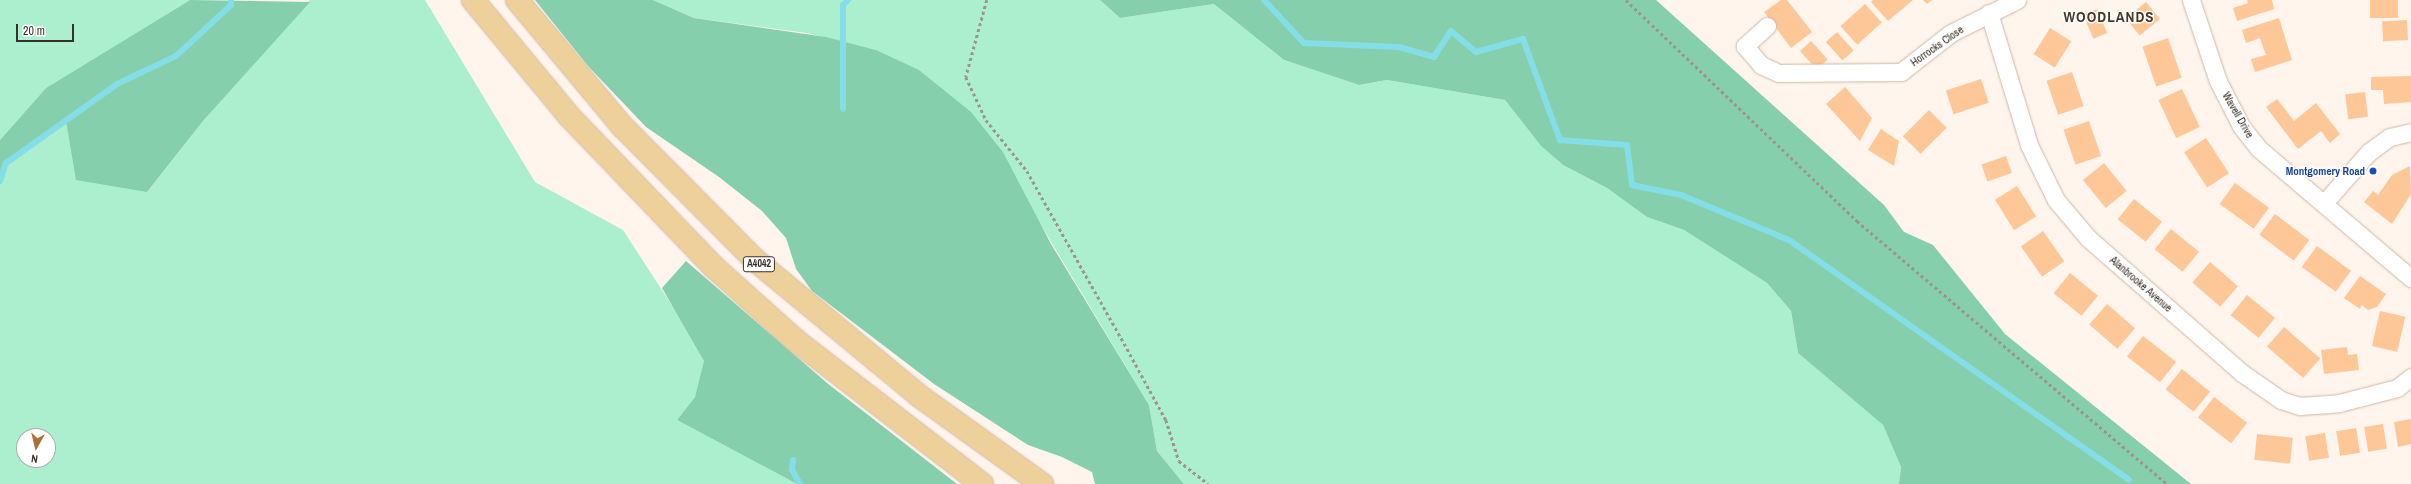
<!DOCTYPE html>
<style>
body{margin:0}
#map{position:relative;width:2411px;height:484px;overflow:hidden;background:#fff5ed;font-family:"Archivo Narrow",sans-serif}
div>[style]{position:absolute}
.green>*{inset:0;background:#acefcf}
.forest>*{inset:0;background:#86cfad}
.stream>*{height:6px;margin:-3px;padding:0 3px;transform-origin:3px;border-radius:3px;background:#83dee8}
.building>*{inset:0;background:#fec797;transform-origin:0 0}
.path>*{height:2.5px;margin-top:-1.25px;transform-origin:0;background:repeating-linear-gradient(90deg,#9e948c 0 3px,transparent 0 6px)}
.roads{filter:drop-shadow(0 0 1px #ceb7a3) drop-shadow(0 0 1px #ceb7a3)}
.minor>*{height:17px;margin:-8.5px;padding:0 8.5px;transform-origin:8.5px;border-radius:8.5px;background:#fff}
.trunk>*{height:22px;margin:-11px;padding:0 11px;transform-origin:11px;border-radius:11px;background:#eed09a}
.dots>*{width:11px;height:11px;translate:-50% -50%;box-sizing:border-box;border:2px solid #fff;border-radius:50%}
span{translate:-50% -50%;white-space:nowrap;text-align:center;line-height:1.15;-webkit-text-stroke:3px #fff;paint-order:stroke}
.shield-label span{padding:1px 3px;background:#fff;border:1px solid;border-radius:3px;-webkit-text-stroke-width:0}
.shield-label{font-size:10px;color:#382f27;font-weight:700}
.street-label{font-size:11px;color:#382f27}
.transit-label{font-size:11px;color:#164399;font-weight:700}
.right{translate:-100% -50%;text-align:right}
.district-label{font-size:15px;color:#493726;font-weight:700;letter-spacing:1px}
.north{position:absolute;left:16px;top:428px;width:40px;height:40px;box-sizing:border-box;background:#fff;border:1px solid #afaca9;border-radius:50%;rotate:188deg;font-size:11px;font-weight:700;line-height:16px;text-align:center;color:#382f27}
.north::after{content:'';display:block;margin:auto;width:14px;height:18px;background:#ae6f36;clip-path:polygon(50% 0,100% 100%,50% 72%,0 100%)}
.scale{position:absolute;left:16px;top:24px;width:58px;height:18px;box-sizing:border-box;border:2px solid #382f27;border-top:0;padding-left:5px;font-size:12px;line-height:14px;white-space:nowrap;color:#382f27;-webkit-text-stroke:3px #fff;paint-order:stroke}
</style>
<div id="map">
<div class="green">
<i style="clip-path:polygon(0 0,190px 0,46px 88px,0 140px)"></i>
<i style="clip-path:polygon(evenodd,310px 0,425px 0,535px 182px,623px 230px,699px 347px,704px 361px,703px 374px,695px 397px,677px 420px,797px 484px,0 484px,0 181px,6px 163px,66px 121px,147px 192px,203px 121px,310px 0,24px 436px,48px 436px,48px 460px,24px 460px,24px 436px)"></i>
<i style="clip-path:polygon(653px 0,1100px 0,1120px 18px,1214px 4px,1284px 60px,1359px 85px,1387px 80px,1505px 100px,1541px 146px,1563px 165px,1607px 188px,1647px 217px,1684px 230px,1767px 283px,1791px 311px,1798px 353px,1883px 425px,1901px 467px,1899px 484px,1184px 484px,1157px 451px,1149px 405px,1026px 200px,876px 50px,807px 33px,694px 18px)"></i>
</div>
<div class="forest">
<i style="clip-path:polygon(190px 0,310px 2px,203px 121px,147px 192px,76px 180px,66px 121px,6px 163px,0 181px,0 140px,46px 88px)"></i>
<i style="clip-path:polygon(535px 0,653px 0,694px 18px,826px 37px,876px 50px,919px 70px,971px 112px,1003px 152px,1051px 244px,1149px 405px,1157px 451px,1184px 484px,1095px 484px,1092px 472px,1062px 457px,1028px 445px,934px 384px,812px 291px,796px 269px,786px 238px,762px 211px,719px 177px,646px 127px,588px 66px)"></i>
<i style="clip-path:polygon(1100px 0,1656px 0,1884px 205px,1904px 232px,1933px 245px,2005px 334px,2191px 484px,1899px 484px,1901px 467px,1883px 425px,1798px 353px,1791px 311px,1767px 283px,1684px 230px,1647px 217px,1607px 188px,1563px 165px,1541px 146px,1505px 100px,1387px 80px,1359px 85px,1284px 60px,1214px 4px,1120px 18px)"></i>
<i style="clip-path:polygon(686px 261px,827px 383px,957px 484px,797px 484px,677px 420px,695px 397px,704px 361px,662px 288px)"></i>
</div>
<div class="stream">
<i style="left:1264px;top:0;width:59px;rotate:47.1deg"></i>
<i style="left:1304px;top:43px;width:95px;rotate:2.4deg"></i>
<i style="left:1399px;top:47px;width:36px;rotate:16deg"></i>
<i style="left:1434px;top:57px;width:31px;rotate:-57deg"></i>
<i style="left:1451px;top:31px;width:33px;rotate:40deg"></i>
<i style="left:1476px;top:52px;width:49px;rotate:-15.5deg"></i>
<i style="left:1523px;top:39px;width:108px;rotate:69.9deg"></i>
<i style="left:1560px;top:140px;width:67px;rotate:4.3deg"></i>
<i style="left:1627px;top:145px;width:40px;rotate:82.9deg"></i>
<i style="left:1632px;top:185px;width:50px;rotate:11.5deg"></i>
<i style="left:1681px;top:195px;width:117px;rotate:22.6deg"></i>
<i style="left:1789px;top:240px;width:416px;rotate:35.2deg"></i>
<i style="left:843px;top:109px;width:104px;rotate:-90deg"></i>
<i style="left:843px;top:5px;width:7px;rotate:-45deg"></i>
<i style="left:0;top:181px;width:19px;rotate:-72deg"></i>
<i style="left:6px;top:163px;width:136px;rotate:-35.4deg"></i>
<i style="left:117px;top:84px;width:65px;rotate:-25.4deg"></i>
<i style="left:176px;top:56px;width:75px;rotate:-42.8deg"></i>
<i style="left:231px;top:5px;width:5px;rotate:-90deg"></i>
<i style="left:793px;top:460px;width:10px;rotate:96deg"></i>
<i style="left:792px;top:470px;width:16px;rotate:60deg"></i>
</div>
<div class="building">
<i style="clip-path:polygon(1781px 0,1787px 0,1812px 32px,1791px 48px,1764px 12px)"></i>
<i style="clip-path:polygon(1873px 0,1913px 0,1888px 21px,1871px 2px)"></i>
<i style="clip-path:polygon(1923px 0,1932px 0,1927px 4px)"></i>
<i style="clip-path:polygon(2247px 0,2272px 0,2274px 9px,2237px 21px,2233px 8px,2248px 3px)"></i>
<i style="left:2370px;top:0;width:28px;height:18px"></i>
<i style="left:2146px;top:2px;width:22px;height:26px;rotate:51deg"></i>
<i style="left:1865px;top:4px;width:25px;height:33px;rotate:48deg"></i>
<i style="left:2097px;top:9px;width:26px;height:15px;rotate:67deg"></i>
<i style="clip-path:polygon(2279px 18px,2292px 60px,2255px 72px,2251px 59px,2266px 55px,2263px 47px,2260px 38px,2246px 43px,2242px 30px)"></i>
<i style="left:2407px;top:20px;width:20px;height:25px;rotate:87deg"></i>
<i style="left:2050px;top:28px;width:25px;height:31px;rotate:32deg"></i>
<i style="left:1837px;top:32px;width:25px;height:15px;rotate:48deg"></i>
<i style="left:2168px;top:38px;width:42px;height:27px;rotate:71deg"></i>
<i style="left:1811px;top:41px;width:25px;height:15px;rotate:48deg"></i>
<i style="left:2072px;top:72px;width:36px;height:27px;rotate:71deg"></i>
<i style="clip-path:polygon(2411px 76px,2411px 102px,2384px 104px,2383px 90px,2371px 90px,2371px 77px)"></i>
<i style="left:1981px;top:79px;width:25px;height:37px;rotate:72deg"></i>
<i style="clip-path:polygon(1845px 87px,1872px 118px,1860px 141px,1826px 104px)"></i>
<i style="left:2182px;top:89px;width:42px;height:26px;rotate:65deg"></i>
<i style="left:2365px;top:92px;width:25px;height:20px;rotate:83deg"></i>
<i style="clip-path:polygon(2277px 99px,2294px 121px,2316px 103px,2340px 134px,2330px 143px,2321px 131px,2298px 149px,2266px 107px)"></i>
<i style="left:1929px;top:110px;width:25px;height:37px;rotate:45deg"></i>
<i style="left:2089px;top:121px;width:37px;height:27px;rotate:71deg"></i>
<i style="clip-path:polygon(1881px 129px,1899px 141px,1894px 166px,1868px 150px)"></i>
<i style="left:2206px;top:138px;width:42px;height:26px;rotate:57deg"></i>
<i style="left:2006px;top:156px;width:18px;height:26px;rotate:71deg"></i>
<i style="left:2104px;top:163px;width:36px;height:27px;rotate:51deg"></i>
<i style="clip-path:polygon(2410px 166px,2411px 194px,2392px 224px,2364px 202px,2373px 191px,2378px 195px,2392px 175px)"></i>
<i style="left:2235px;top:183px;width:42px;height:26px;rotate:36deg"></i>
<i style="left:2017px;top:186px;width:36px;height:26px;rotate:58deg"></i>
<i style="left:2134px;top:199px;width:36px;height:26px;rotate:39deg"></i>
<i style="left:2275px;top:214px;width:43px;height:26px;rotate:37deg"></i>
<i style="left:2171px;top:229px;width:36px;height:26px;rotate:39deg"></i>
<i style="left:2043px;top:231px;width:37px;height:27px;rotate:55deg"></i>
<i style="left:2317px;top:246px;width:42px;height:26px;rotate:36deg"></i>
<i style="left:2210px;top:262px;width:37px;height:27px;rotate:41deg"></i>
<i style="left:2070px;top:273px;width:36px;height:26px;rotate:39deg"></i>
<i style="clip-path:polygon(2360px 276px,2386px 294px,2377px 307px,2368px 310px,2362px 305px,2360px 309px,2344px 298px)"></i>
<i style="left:2247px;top:295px;width:36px;height:26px;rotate:39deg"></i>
<i style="left:2107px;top:304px;width:37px;height:27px;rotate:41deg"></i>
<i style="left:2380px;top:311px;width:26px;height:36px;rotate:13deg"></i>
<i style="left:2284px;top:327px;width:48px;height:26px;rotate:41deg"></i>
<i style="left:2143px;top:336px;width:42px;height:26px;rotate:38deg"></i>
<i style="clip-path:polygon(2347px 347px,2348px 355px,2357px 354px,2359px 370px,2324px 374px,2321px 350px)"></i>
<i style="left:2182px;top:369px;width:36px;height:26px;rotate:39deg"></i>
<i style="left:2214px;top:397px;width:42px;height:26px;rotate:38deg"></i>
<i style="clip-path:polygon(2411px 419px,2411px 444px,2398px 447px,2394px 422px)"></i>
<i style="left:2383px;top:424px;width:25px;height:19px;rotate:81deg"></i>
<i style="left:2356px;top:428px;width:25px;height:20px;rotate:81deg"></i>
<i style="left:2325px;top:433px;width:25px;height:20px;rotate:81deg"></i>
<i style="left:2257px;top:434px;width:36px;height:26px;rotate:6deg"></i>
</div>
<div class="path">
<i style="left:987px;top:0;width:80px;rotate:105.3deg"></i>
<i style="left:966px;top:77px;width:47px;rotate:65.1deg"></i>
<i style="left:986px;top:120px;width:65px;rotate:51.2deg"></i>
<i style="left:1027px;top:171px;width:210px;rotate:60.6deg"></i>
<i style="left:1130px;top:354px;width:75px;rotate:61.4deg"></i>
<i style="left:1166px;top:420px;width:43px;rotate:72.4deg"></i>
<i style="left:1179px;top:461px;width:37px;rotate:38deg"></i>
<i style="left:1626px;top:0;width:320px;rotate:43.7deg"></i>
<i style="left:1857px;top:221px;width:407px;rotate:40.3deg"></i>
</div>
<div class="roads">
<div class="minor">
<i style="left:2191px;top:0;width:85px;rotate:71.6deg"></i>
<i style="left:2218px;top:81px;width:51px;rotate:62.9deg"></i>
<i style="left:2241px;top:126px;width:28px;rotate:52deg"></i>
<i style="left:2258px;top:148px;width:201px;rotate:40.4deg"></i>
<i style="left:1989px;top:13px;width:138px;rotate:73.1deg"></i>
<i style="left:2029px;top:145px;width:61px;rotate:63.9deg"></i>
<i style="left:2056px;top:200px;width:50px;rotate:49.9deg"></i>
<i style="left:2088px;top:238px;width:205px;rotate:41.2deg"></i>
<i style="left:2242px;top:373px;width:47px;rotate:34.7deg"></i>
<i style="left:2281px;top:400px;width:20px;rotate:18deg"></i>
<i style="left:2300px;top:406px;width:39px;rotate:-4deg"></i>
<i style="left:2339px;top:403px;width:60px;rotate:-14.5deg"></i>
<i style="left:2397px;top:388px;width:18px;rotate:-38deg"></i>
<i style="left:1767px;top:26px;width:30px;rotate:138deg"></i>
<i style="left:1745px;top:46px;width:25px;rotate:50deg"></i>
<i style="left:1761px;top:65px;width:19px;rotate:25deg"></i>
<i style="left:1778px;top:73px;width:123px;rotate:-0.5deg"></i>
<i style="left:1901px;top:72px;width:63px;rotate:-38deg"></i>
<i style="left:1951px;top:33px;width:74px;rotate:-26.6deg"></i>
<i style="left:2324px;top:203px;width:68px;rotate:-48.6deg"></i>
<i style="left:2369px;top:152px;width:26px;rotate:-36deg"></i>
<i style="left:2390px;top:137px;width:22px;rotate:-13deg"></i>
</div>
<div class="trunk">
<i style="left:473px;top:0;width:149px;rotate:50.4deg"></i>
<i style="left:568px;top:115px;width:211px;rotate:46.2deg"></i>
<i style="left:714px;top:267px;width:109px;rotate:42deg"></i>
<i style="left:795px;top:340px;width:236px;rotate:37.6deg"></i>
<i style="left:517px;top:0;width:164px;rotate:50.2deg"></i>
<i style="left:622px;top:126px;width:189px;rotate:45.2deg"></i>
<i style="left:755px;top:260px;width:212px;rotate:39.6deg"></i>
<i style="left:918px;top:395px;width:153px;rotate:35.7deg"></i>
</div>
</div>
<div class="dots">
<i style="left:2373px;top:171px;background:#1a4fb4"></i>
</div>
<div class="shield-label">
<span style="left:759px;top:264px">A4042</span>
</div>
<div class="street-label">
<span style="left:1937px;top:46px;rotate:-35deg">Horrocks Close</span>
<span style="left:2238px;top:115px;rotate:60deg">Wavell Drive</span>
<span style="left:2141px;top:284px;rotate:41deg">Alanbrooke Avenue</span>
</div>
<div class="transit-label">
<span class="right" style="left:2365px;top:171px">Montgomery Road</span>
</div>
<div class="district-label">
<span style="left:2109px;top:17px">WOODLANDS</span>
</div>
<div class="north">N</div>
<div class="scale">20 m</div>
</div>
